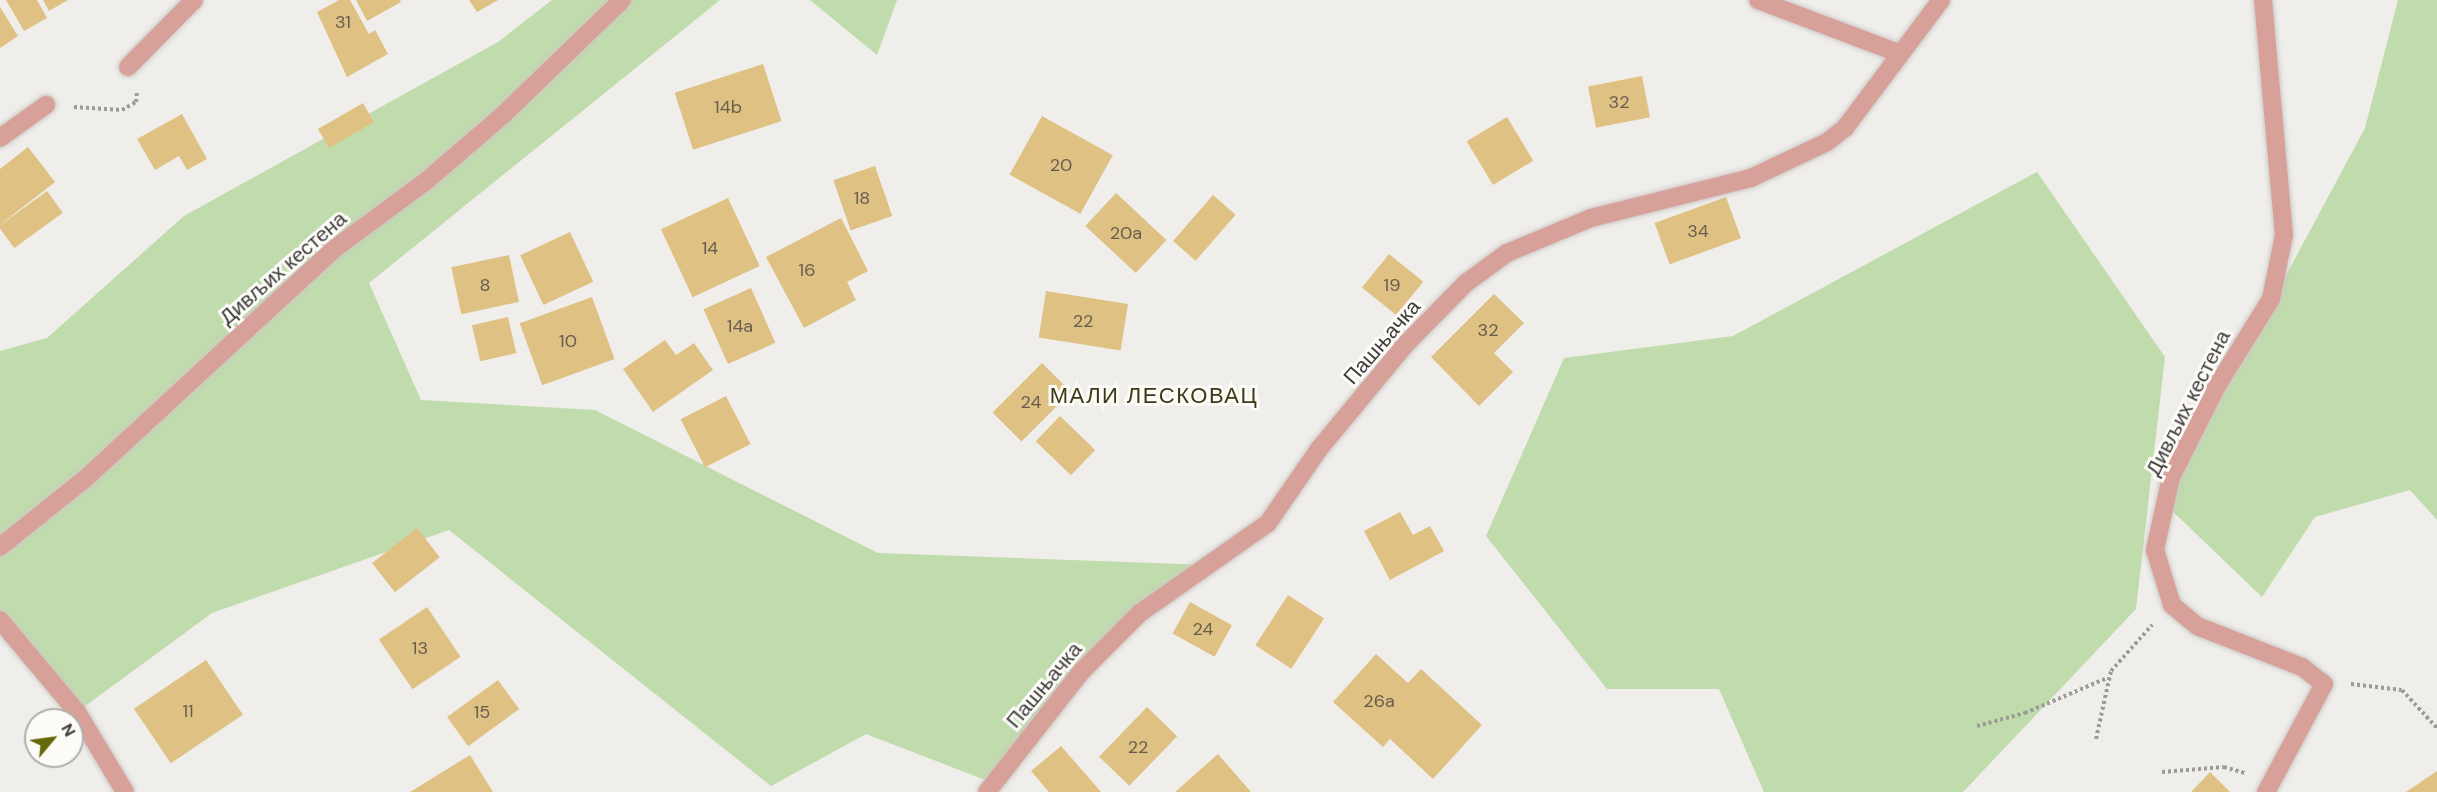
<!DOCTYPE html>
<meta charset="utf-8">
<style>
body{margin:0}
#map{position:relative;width:2437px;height:792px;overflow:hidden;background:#f0eeea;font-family:"DM Sans",sans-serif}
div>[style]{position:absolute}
.green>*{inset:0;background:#c0dbac}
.building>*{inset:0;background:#e0c184;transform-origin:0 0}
.path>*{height:4px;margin-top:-2px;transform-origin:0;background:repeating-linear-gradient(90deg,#9c9b98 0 3px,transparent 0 6px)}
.roads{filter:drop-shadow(0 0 2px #cccac7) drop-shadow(0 0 2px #cccac7)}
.minor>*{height:18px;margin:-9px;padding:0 9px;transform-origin:9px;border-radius:9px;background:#d7a199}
span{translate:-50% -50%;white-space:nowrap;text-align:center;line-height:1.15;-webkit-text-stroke:6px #fdfbf7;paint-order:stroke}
.number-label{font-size:18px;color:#665d4d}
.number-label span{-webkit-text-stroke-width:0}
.street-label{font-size:21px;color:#3d3c3b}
.neighbourhood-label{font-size:22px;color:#383b13;letter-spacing:1.5px}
.north{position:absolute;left:24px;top:708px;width:60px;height:60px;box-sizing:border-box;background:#fdfbf7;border:2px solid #b0afac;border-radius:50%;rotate:61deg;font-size:16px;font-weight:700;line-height:24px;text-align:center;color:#3d3c3b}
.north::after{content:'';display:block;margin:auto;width:21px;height:27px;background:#636808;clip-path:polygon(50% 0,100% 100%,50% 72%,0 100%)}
</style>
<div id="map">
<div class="green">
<i style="clip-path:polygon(552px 0,720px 0,369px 283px,421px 400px,595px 410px,878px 553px,1208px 565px,1073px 678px,993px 783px,866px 734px,771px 786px,449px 530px,212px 613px,77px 712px,0 620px,0 351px,47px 338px,184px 216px,498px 42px)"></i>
<i style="clip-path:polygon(810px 0,897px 0,877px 55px)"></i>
<i style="clip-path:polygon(2398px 0,2437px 0,2437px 520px,2410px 490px,2315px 517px,2262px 597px,2164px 503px,2365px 128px)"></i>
<i style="clip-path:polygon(2037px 172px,2165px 357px,2136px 609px,1963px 792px,1764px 792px,1719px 689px,1607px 689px,1486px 536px,1564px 358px,1733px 336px)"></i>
</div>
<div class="building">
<i style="clip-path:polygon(6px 0,37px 0,47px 18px,24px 31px)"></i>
<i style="clip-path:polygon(43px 0,68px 0,49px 11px)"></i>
<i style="clip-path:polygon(339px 0,350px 0,369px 34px,375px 30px,388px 54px,347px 77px,317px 12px)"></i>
<i style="clip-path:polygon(356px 0,400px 0,401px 2px,367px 21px)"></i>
<i style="clip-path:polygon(469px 0,498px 0,477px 12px)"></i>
<i style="clip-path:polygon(0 7px,18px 36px,0 48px)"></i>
<i style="left:763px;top:64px;width:60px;height:93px;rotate:72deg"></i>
<i style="left:1642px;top:76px;width:42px;height:55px;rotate:79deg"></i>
<i style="left:363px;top:103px;width:22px;height:52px;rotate:60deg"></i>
<i style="clip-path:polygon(182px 114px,207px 159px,187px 170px,179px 156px,155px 170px,137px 139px)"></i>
<i style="left:1042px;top:116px;width:81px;height:67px;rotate:29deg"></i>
<i style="left:1507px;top:117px;width:51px;height:47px;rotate:59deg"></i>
<i style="clip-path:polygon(28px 147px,55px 182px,0 225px,0 169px)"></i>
<i style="left:875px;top:166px;width:53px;height:44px;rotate:71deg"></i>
<i style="left:47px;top:191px;width:27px;height:60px;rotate:54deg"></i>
<i style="left:1116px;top:193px;width:69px;height:45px;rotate:43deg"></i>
<i style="left:1213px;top:195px;width:30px;height:61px;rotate:41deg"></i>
<i style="left:1726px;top:197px;width:44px;height:76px;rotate:70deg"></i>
<i style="left:728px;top:198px;width:75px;height:74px;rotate:65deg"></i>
<i style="clip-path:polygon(841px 218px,868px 271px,847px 282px,856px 300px,804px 328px,766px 257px)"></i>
<i style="left:570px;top:232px;width:55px;height:55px;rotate:65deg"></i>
<i style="left:1389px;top:254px;width:44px;height:43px;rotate:39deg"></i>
<i style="left:509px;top:255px;width:48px;height:59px;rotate:78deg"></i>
<i style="left:751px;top:288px;width:60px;height:52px;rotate:66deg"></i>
<i style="left:1046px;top:291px;width:83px;height:47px;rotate:9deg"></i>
<i style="clip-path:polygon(1494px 294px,1524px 323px,1494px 353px,1513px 372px,1479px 406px,1431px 357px)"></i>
<i style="left:592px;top:297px;width:66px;height:77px;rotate:70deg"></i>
<i style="left:508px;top:317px;width:37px;height:37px;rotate:77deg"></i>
<i style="clip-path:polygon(665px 340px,676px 355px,694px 343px,713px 370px,653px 412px,623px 369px)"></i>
<i style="left:1042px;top:363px;width:41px;height:70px;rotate:45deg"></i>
<i style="left:726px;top:396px;width:54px;height:51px;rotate:63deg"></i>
<i style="left:1060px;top:416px;width:49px;height:35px;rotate:44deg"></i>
<i style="clip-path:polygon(1400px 512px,1413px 535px,1430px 526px,1444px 551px,1390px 580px,1364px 531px)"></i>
<i style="left:417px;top:528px;width:37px;height:57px;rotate:52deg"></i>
<i style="left:1288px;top:595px;width:43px;height:60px;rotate:33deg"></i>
<i style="left:1190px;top:602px;width:48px;height:36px;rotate:29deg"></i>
<i style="left:427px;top:607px;width:60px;height:58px;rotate:56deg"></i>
<i style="clip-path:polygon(1376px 654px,1408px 683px,1421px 669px,1482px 725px,1433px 779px,1390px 739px,1383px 747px,1333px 702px)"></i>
<i style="left:206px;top:660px;width:66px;height:87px;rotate:56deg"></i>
<i style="left:498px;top:680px;width:36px;height:63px;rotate:54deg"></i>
<i style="left:1147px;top:707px;width:42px;height:69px;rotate:44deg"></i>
<i style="clip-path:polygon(1061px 746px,1096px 786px,1101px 792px,1049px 792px,1031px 771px)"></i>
<i style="clip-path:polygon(1218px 754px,1251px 792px,1175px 792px)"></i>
<i style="clip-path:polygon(470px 755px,493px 792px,410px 792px)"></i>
<i style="clip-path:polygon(2437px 771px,2437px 792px,2406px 792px)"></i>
<i style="clip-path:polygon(2210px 772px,2230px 792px,2191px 792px)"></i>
</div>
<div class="path">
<i style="left:74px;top:107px;width:48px;rotate:3.6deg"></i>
<i style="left:122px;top:110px;width:16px;rotate:-30deg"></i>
<i style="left:136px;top:102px;width:9px;rotate:-84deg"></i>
<i style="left:2351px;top:684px;width:51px;rotate:6.7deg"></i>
<i style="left:2402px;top:690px;width:52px;rotate:47.4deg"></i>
<i style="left:1977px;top:726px;width:50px;rotate:-15.2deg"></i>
<i style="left:2025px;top:713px;width:89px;rotate:-23.1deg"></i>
<i style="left:2096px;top:739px;width:70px;rotate:-77.6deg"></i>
<i style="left:2111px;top:671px;width:62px;rotate:-48.3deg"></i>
<i style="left:2162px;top:772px;width:62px;rotate:-4.6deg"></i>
<i style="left:2224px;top:767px;width:22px;rotate:16deg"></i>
</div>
<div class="roads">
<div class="minor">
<i style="left:1758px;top:0;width:150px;rotate:20.7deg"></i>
<i style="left:2263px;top:0;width:236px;rotate:84.9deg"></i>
<i style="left:2284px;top:235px;width:65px;rotate:101.5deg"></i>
<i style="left:2271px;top:299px;width:100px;rotate:121.9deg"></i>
<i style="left:2218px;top:384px;width:104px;rotate:116.8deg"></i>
<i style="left:2171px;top:477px;width:75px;rotate:102.4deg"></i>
<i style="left:2155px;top:550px;width:58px;rotate:72.8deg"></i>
<i style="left:2172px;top:605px;width:33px;rotate:40deg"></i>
<i style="left:2197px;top:626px;width:113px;rotate:21.3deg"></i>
<i style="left:2302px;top:667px;width:28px;rotate:38deg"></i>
<i style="left:2324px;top:684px;width:123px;rotate:118.2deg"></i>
<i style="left:128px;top:67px;width:94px;rotate:-45.4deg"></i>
<i style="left:0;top:138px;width:57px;rotate:-35.7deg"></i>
<i style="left:0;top:547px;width:109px;rotate:-38.7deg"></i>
<i style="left:85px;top:479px;width:338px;rotate:-42.7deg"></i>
<i style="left:333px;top:250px;width:114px;rotate:-36.5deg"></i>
<i style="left:425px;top:182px;width:104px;rotate:-40.7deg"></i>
<i style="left:504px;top:114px;width:164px;rotate:-44deg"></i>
<i style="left:0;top:620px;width:120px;rotate:50.1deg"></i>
<i style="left:77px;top:712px;width:93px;rotate:59deg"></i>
<i style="left:987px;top:792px;width:152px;rotate:-51.9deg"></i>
<i style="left:1081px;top:672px;width:83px;rotate:-45deg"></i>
<i style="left:1140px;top:613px;width:156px;rotate:-35.1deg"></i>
<i style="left:1268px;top:523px;width:90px;rotate:-55.4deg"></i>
<i style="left:1319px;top:449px;width:136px;rotate:-50.4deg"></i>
<i style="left:1406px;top:344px;width:86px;rotate:-45.5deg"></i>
<i style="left:1466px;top:283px;width:51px;rotate:-36.2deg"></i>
<i style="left:1507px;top:253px;width:91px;rotate:-22.6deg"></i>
<i style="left:1591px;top:218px;width:165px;rotate:-14deg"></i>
<i style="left:1751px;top:178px;width:84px;rotate:-25.3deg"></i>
<i style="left:1827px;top:142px;width:23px;rotate:-38deg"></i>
<i style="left:1845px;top:128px;width:160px;rotate:-53.1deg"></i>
</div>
</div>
<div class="number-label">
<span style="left:343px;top:22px">31</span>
<span style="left:1619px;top:102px">32</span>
<span style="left:728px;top:107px">14b</span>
<span style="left:1061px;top:165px">20</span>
<span style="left:862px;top:198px">18</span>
<span style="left:1698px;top:231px">34</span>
<span style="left:1126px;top:233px">20a</span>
<span style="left:710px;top:248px">14</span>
<span style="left:807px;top:270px">16</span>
<span style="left:485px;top:285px">8</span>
<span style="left:1392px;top:285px">19</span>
<span style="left:1083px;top:321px">22</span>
<span style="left:740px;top:326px">14a</span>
<span style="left:1488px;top:330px">32</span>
<span style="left:568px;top:341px">10</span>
<span style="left:1031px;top:402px">24</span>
<span style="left:1203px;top:629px">24</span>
<span style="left:420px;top:648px">13</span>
<span style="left:1379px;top:701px">26a</span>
<span style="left:188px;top:711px">11</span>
<span style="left:482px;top:712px">15</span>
<span style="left:1138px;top:747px">22</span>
</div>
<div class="street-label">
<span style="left:283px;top:268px;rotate:-41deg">Дивљих кестена</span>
<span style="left:1382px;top:342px;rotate:-49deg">Пашњачка</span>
<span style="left:2188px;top:403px;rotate:-63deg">Дивљих кестена</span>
<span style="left:1044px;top:685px;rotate:-50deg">Пашњачка</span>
</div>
<div class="neighbourhood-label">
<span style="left:1154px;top:396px">МАЛИ ЛЕСКОВАЦ</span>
</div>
<div class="north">N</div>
</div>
